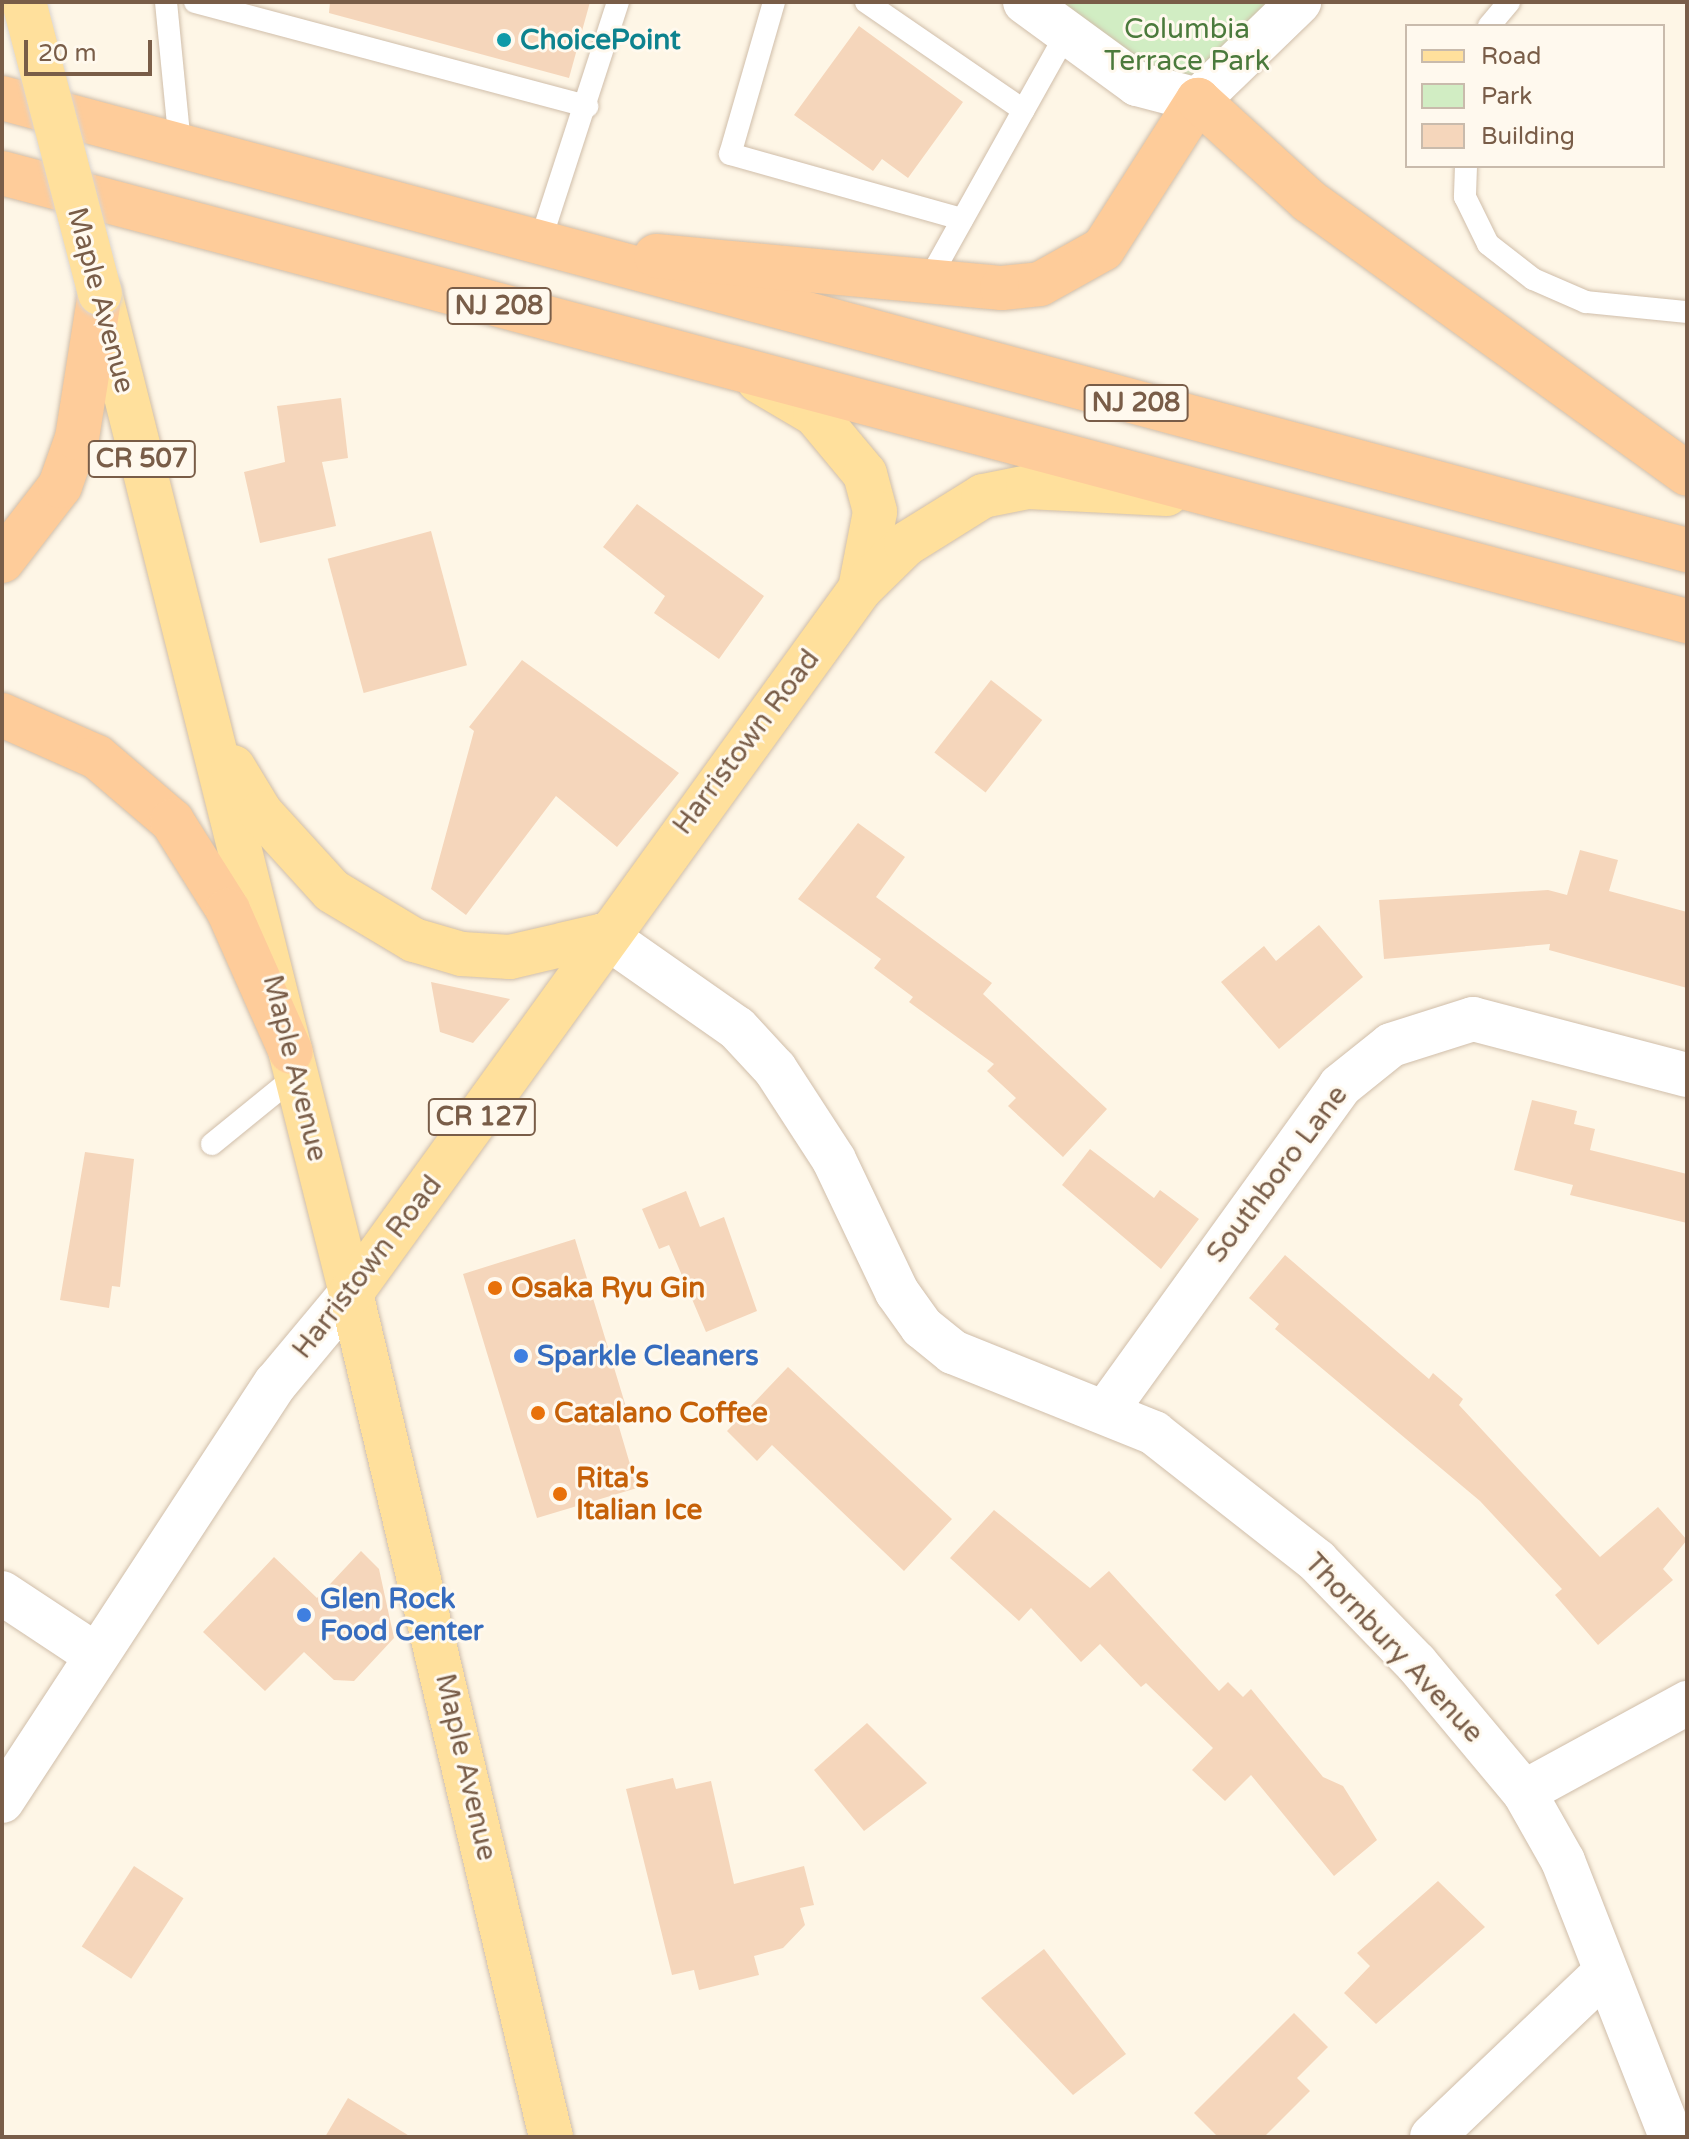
<!DOCTYPE html>
<style>
body{margin:0}
#map{position:relative;width:1689px;height:2139px;overflow:hidden;background:#fef6e6;font-family:"Varela Round",sans-serif}
div>[style]{position:absolute}
.green>*{inset:0;background:#d1edc3}
.building>*{inset:0;background:#f5d6bb;transform-origin:0 0}
.roads{filter:drop-shadow(0 0 2px #d0beaa) drop-shadow(0 0 2px #d0beaa)}
.service>*{height:22px;margin:-11px;padding:0 11px;transform-origin:11px;border-radius:11px;background:#fff}
.minor>*{height:44px;margin:-22px;padding:0 22px;transform-origin:22px;border-radius:22px;background:#fff}
.tertiary>*{height:44px;margin:-22px;padding:0 22px;transform-origin:22px;border-radius:22px;background:#fff}
.secondary>*{height:44px;margin:-22px;padding:0 22px;transform-origin:22px;border-radius:22px;background:#fff}
.primary>*{height:44px;margin:-22px;padding:0 22px;transform-origin:22px;border-radius:22px;background:#ffe09c}
.trunk>*{height:44px;margin:-22px;padding:0 22px;transform-origin:22px;border-radius:22px;background:#fecc9a}
.bridges{filter:drop-shadow(0 0 2px #dcd5cf) drop-shadow(0 0 2px #dcd5cf)}
.primary-bridge>*{height:44px;margin:-22px;padding:0 22px;transform-origin:22px;border-radius:22px;background:#ffe09c}
.dots>*{width:22px;height:22px;translate:-50% -50%;box-sizing:border-box;border:4px solid #fff9ee;border-radius:50%}
span{translate:-50% -50%;white-space:nowrap;text-align:center;line-height:1.15;-webkit-text-stroke:6px #fff9ee;paint-order:stroke}
.shield-label span{padding:2px 6px;background:#fff9ee;border:2px solid;border-radius:6px;-webkit-text-stroke-width:0}
.shield-label{font-size:26px;color:#795d48;font-weight:700}
.park-label{font-size:28px;color:#4b7a3c}
.culture-label{font-size:28px;color:#0d838f;font-weight:700}
.left{translate:0 -50%;text-align:left}
.street-label{font-size:28px;color:#795d48}
.food-label{font-size:28px;color:#c56008;font-weight:700}
.shop-label{font-size:28px;color:#366cbe;font-weight:700}
.frame{position:absolute;inset:0;border:4px solid #795d48;pointer-events:none}
.legend{position:absolute;left:1405px;top:24px;width:260px;height:144px;box-sizing:border-box;background:#fff9ee;border:2px solid #c9bbac;margin:0;padding:10px 14px;list-style:none;font-size:24px;color:#795d48}
.legend li{display:flex;align-items:center;gap:16px;height:40px}
.legend b{width:40px;border:2px solid #c9bbac}
.scale{position:absolute;left:24px;top:40px;width:128px;height:36px;box-sizing:border-box;border:4px solid #795d48;border-top:0;padding-left:10px;font-size:24px;line-height:28px;white-space:nowrap;color:#795d48;-webkit-text-stroke:6px #fff9ee;paint-order:stroke}
</style>
<div id="map">
<div class="green">
<i style="clip-path:polygon(1025px 2px,1299px 2px,1198px 100px)"></i>
</div>
<div class="building">
<i style="clip-path:polygon(330px 2px,590px 2px,569px 78px,329px 13px)"></i>
<i style="clip-path:polygon(859px 26px,963px 102px,908px 178px,882px 159px,873px 171px,794px 115px)"></i>
<i style="clip-path:polygon(341px 398px,348px 458px,322px 462px,336px 526px,260px 543px,244px 472px,285px 462px,277px 406px)"></i>
<i style="clip-path:polygon(637px 504px,764px 596px,719px 659px,654px 613px,665px 596px,603px 547px)"></i>
<i style="left:431px;top:531px;width:139px;height:107px;rotate:75deg"></i>
<i style="clip-path:polygon(522px 660px,679px 773px,617px 847px,556px 796px,466px 915px,431px 889px,474px 731px,469px 727px)"></i>
<i style="left:991px;top:680px;width:65px;height:92px;rotate:38deg"></i>
<i style="clip-path:polygon(858px 823px,905px 857px,876px 897px,992px 983px,983px 994px,1107px 1109px,1063px 1157px,1008px 1106px,1016px 1098px,987px 1071px,994px 1064px,909px 1002px,913px 997px,874px 968px,881px 959px,798px 899px)"></i>
<i style="clip-path:polygon(1580px 850px,1618px 860px,1609px 891px,1687px 912px,1687px 988px,1549px 950px,1550px 944px,1384px 959px,1379px 900px,1548px 890px,1567px 895px)"></i>
<i style="clip-path:polygon(1319px 925px,1363px 977px,1279px 1049px,1221px 982px,1264px 946px,1276px 961px)"></i>
<i style="clip-path:polygon(431px 982px,510px 999px,473px 1043px,440px 1032px)"></i>
<i style="clip-path:polygon(1532px 1100px,1577px 1111px,1574px 1124px,1595px 1129px,1590px 1150px,1687px 1174px,1687px 1223px,1570px 1195px,1573px 1185px,1514px 1170px)"></i>
<i style="clip-path:polygon(1090px 1149px,1154px 1198px,1160px 1190px,1199px 1219px,1161px 1269px,1062px 1185px)"></i>
<i style="clip-path:polygon(85px 1152px,134px 1159px,120px 1287px,112px 1286px,109px 1308px,60px 1300px)"></i>
<i style="clip-path:polygon(686px 1191px,700px 1227px,724px 1217px,757px 1311px,706px 1332px,669px 1245px,659px 1249px,642px 1209px)"></i>
<i style="clip-path:polygon(575px 1239px,626px 1407px,614px 1410px,637px 1488px,537px 1518px,463px 1274px)"></i>
<i style="clip-path:polygon(1285px 1255px,1429px 1379px,1433px 1373px,1463px 1399px,1459px 1405px,1600px 1557px,1658px 1507px,1687px 1540px,1663px 1569px,1673px 1580px,1598px 1645px,1555px 1595px,1562px 1589px,1480px 1501px,1275px 1329px,1279px 1324px,1249px 1298px)"></i>
<i style="clip-path:polygon(788px 1367px,952px 1519px,904px 1571px,772px 1445px,757px 1461px,727px 1431px)"></i>
<i style="clip-path:polygon(994px 1510px,1090px 1588px,1109px 1571px,1219px 1691px,1228px 1682px,1243px 1697px,1251px 1689px,1323px 1777px,1343px 1786px,1377px 1840px,1334px 1876px,1251px 1775px,1225px 1801px,1192px 1770px,1213px 1748px,1146px 1683px,1141px 1687px,1100px 1644px,1081px 1662px,1031px 1608px,1019px 1621px,950px 1558px)"></i>
<i style="clip-path:polygon(361px 1551px,379px 1569px,394px 1638px,354px 1681px,334px 1680px,304px 1652px,265px 1691px,203px 1632px,274px 1557px,317px 1598px)"></i>
<i style="clip-path:polygon(867px 1723px,927px 1783px,864px 1831px,814px 1770px)"></i>
<i style="clip-path:polygon(673px 1778px,676px 1789px,711px 1781px,734px 1884px,804px 1866px,814px 1905px,800px 1908px,805px 1925px,783px 1948px,754px 1956px,759px 1975px,699px 1990px,694px 1970px,672px 1975px,626px 1789px)"></i>
<i style="left:134px;top:1866px;width:59px;height:96px;rotate:33deg"></i>
<i style="clip-path:polygon(1438px 1881px,1485px 1927px,1376px 2024px,1344px 1993px,1370px 1966px,1357px 1953px)"></i>
<i style="clip-path:polygon(1044px 1949px,1126px 2054px,1073px 2095px,981px 1998px)"></i>
<i style="clip-path:polygon(1294px 2013px,1328px 2047px,1297px 2078px,1310px 2091px,1264px 2137px,1218px 2137px,1194px 2113px)"></i>
<i style="clip-path:polygon(348px 2098px,411px 2137px,325px 2137px)"></i>
</div>
<div class="roads">
<div class="service">
<i style="left:166px;top:2px;width:145px;rotate:84.4deg"></i>
<i style="left:195px;top:2px;width:406px;rotate:14.9deg"></i>
<i style="left:774px;top:2px;width:158px;rotate:106.1deg"></i>
<i style="left:730px;top:154px;width:241px;rotate:15.7deg"></i>
<i style="left:866px;top:2px;width:191px;rotate:34.5deg"></i>
<i style="left:1489px;top:26px;width:31px;rotate:-50deg"></i>
<i style="left:1466px;top:166px;width:31px;rotate:92deg"></i>
<i style="left:1465px;top:197px;width:52px;rotate:63.9deg"></i>
<i style="left:1488px;top:244px;width:57px;rotate:37.9deg"></i>
<i style="left:1533px;top:279px;width:58px;rotate:23.5deg"></i>
<i style="left:1586px;top:302px;width:101px;rotate:5.7deg"></i>
<i style="left:540px;top:242px;width:252px;rotate:-72deg"></i>
<i style="left:927px;top:283px;width:287px;rotate:-60.8deg"></i>
<i style="left:212px;top:1144px;width:109px;rotate:-39.1deg"></i>
</div>
<div class="minor">
<i style="left:604px;top:935px;width:162px;rotate:35deg"></i>
<i style="left:737px;top:1028px;width:56px;rotate:47.2deg"></i>
<i style="left:775px;top:1069px;width:108px;rotate:57deg"></i>
<i style="left:834px;top:1160px;width:146px;rotate:64.5deg"></i>
<i style="left:897px;top:1292px;width:43px;rotate:54.5deg"></i>
<i style="left:922px;top:1327px;width:40px;rotate:39deg"></i>
<i style="left:953px;top:1352px;width:217px;rotate:21.9deg"></i>
<i style="left:1154px;top:1433px;width:207px;rotate:38.1deg"></i>
<i style="left:1317px;top:1561px;width:142px;rotate:45.9deg"></i>
<i style="left:1416px;top:1663px;width:168px;rotate:50.1deg"></i>
<i style="left:1524px;top:1792px;width:79px;rotate:60.5deg"></i>
<i style="left:1563px;top:1861px;width:296px;rotate:68.6deg"></i>
<i style="left:1108px;top:1408px;width:397px;rotate:-54.2deg"></i>
<i style="left:1340px;top:1086px;width:65px;rotate:-38.8deg"></i>
<i style="left:1391px;top:1045px;width:86px;rotate:-17.6deg"></i>
<i style="left:1473px;top:1019px;width:221px;rotate:14.7deg"></i>
<i style="left:2px;top:1593px;width:110px;rotate:33.5deg"></i>
<i style="left:1524px;top:1792px;width:186px;rotate:-28.6deg"></i>
<i style="left:1432px;top:2137px;width:239px;rotate:-43.6deg"></i>
</div>
<div class="tertiary">
<i style="left:1198px;top:100px;width:141px;rotate:-44.1deg"></i>
<i style="left:2px;top:1801px;width:500px;rotate:-56.8deg"></i>
<i style="left:276px;top:1383px;width:117px;rotate:-50.2deg"></i>
</div>
<div class="secondary">
<i style="left:1025px;top:2px;width:139px;rotate:36.2deg"></i>
<i style="left:1137px;top:84px;width:63px;rotate:14.7deg"></i>
</div>
<div class="primary">
<i style="left:100px;top:293px;width:1031px;rotate:75.91deg"></i>
<i style="left:351px;top:1293px;width:867px;rotate:76.67deg"></i>
<i style="left:759px;top:381px;width:65px;rotate:30.5deg"></i>
<i style="left:815px;top:414px;width:78px;rotate:50.2deg"></i>
<i style="left:865px;top:474px;width:39px;rotate:75deg"></i>
<i style="left:875px;top:512px;width:78px;rotate:101deg"></i>
<i style="left:233px;top:767px;width:54px;rotate:58.7deg"></i>
<i style="left:261px;top:813px;width:105px;rotate:47.7deg"></i>
<i style="left:332px;top:891px;width:96px;rotate:30.9deg"></i>
<i style="left:414px;top:940px;width:50px;rotate:16.3deg"></i>
<i style="left:462px;top:954px;width:48px;rotate:3.6deg"></i>
<i style="left:510px;top:957px;width:97px;rotate:-13.2deg"></i>
<i style="left:351px;top:1293px;width:869px;rotate:-54.13deg"></i>
<i style="left:860px;top:589px;width:64px;rotate:-44.4deg"></i>
<i style="left:906px;top:544px;width:91px;rotate:-31.9deg"></i>
<i style="left:983px;top:496px;width:46px;rotate:-11.3deg"></i>
<i style="left:1028px;top:487px;width:139px;rotate:2.9deg"></i>
</div>
<div class="trunk">
<i style="left:2px;top:98px;width:1745px;rotate:15.02deg"></i>
<i style="left:2px;top:173px;width:1744px;rotate:14.89deg"></i>
<i style="left:656px;top:256px;width:347px;rotate:5.3deg"></i>
<i style="left:1002px;top:288px;width:38px;rotate:-6deg"></i>
<i style="left:1040px;top:284px;width:72px;rotate:-29.1deg"></i>
<i style="left:1103px;top:249px;width:177px;rotate:-57.5deg"></i>
<i style="left:1198px;top:100px;width:150px;rotate:42.3deg"></i>
<i style="left:1309px;top:201px;width:466px;rotate:35.8deg"></i>
<i style="left:2px;top:561px;width:95px;rotate:-52.3deg"></i>
<i style="left:60px;top:486px;width:51px;rotate:-70.5deg"></i>
<i style="left:77px;top:438px;width:147px;rotate:-81deg"></i>
<i style="left:2px;top:715px;width:104px;rotate:23.9deg"></i>
<i style="left:97px;top:757px;width:99px;rotate:40.5deg"></i>
<i style="left:172px;top:821px;width:105px;rotate:57.8deg"></i>
<i style="left:228px;top:910px;width:155px;rotate:66.1deg"></i>
</div>
</div>
<div class="bridges">
<div class="primary-bridge">
<i style="left:24px;top:2px;width:301px;rotate:75.4deg"></i>
</div>
</div>
<div class="dots">
<i style="left:504px;top:40px;background:#0f9aa8"></i>
<i style="left:495px;top:1288px;background:#e8710a"></i>
<i style="left:521px;top:1356px;background:#3f7fe0"></i>
<i style="left:538px;top:1413px;background:#e8710a"></i>
<i style="left:560px;top:1494px;background:#e8710a"></i>
<i style="left:304px;top:1615px;background:#3f7fe0"></i>
</div>
<div class="shield-label">
<span style="left:499px;top:306px">NJ 208</span>
<span style="left:1136px;top:403px">NJ 208</span>
<span style="left:142px;top:459px">CR 507</span>
<span style="left:482px;top:1117px">CR 127</span>
</div>
<div class="park-label">
<span style="left:1187px;top:45px">Columbia<br>Terrace Park</span>
</div>
<div class="culture-label">
<span class="left" style="left:520px;top:40px">ChoicePoint</span>
</div>
<div class="street-label">
<span style="left:101px;top:300px;rotate:75deg">Maple Avenue</span>
<span style="left:746px;top:742px;rotate:-53deg">Harristown Road</span>
<span style="left:295px;top:1068px;rotate:76deg">Maple Avenue</span>
<span style="left:1277px;top:1174px;rotate:-53deg">Southboro Lane</span>
<span style="left:367px;top:1267px;rotate:-52deg">Harristown Road</span>
<span style="left:1394px;top:1648px;rotate:47deg">Thornbury Avenue</span>
<span style="left:466px;top:1767px;rotate:77deg">Maple Avenue</span>
</div>
<div class="food-label">
<span class="left" style="left:511px;top:1288px">Osaka Ryu Gin</span>
<span class="left" style="left:554px;top:1413px">Catalano Coffee</span>
<span class="left" style="left:576px;top:1494px">Rita's<br>Italian Ice</span>
</div>
<div class="shop-label">
<span class="left" style="left:537px;top:1356px">Sparkle Cleaners</span>
<span class="left" style="left:320px;top:1615px">Glen Rock<br>Food Center</span>
</div>
<div class="frame"></div>
<ul class="legend">
<li><b style="height:10px;background:#ffe09c"></b>Road</li>
<li><b style="height:22px;background:#d1edc3"></b>Park</li>
<li><b style="height:22px;background:#f5d6bb"></b>Building</li>
</ul>
<div class="scale">20 m</div>
</div>
